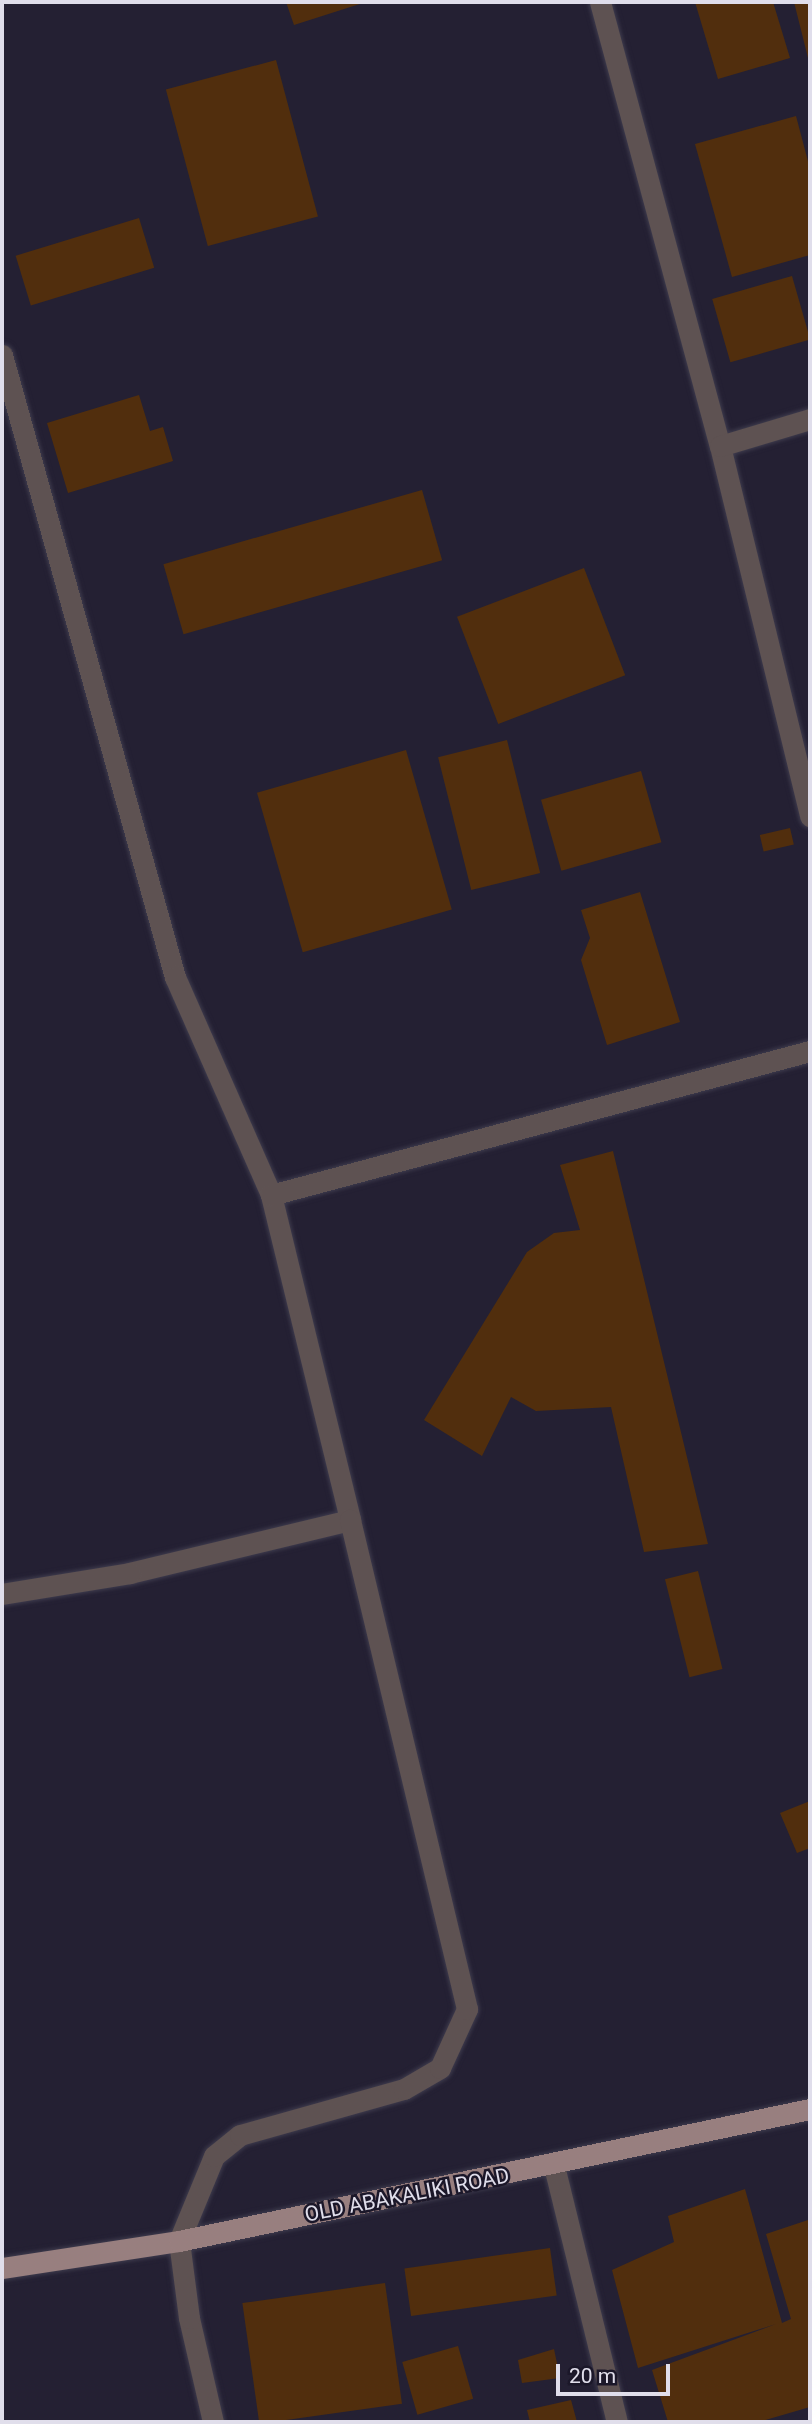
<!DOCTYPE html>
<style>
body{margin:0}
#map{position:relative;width:812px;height:2424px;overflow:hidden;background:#242033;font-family:Roboto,sans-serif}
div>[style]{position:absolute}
.building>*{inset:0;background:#512e0d;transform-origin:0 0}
.roads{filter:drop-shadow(0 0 2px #3e3b4d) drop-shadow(0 0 2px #3e3b4d)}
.minor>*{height:21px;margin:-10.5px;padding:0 10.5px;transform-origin:10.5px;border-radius:10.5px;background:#5e5252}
.major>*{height:21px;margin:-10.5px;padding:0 10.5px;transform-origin:10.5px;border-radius:10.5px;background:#987f7f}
span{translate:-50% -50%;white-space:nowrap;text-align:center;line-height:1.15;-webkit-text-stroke:5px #1b1729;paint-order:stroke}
.street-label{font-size:21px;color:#e0deeb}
.frame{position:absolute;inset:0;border:4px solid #e0deeb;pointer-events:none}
.scale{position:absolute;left:556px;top:2364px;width:114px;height:32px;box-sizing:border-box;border:4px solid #e0deeb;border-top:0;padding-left:9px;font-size:21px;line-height:24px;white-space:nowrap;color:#e0deeb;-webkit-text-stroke:5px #1b1729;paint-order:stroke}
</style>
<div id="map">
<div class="building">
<i style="clip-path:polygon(286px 2px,366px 2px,294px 25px)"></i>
<i style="clip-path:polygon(695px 2px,773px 2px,790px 58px,718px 79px)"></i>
<i style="clip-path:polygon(794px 2px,810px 2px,810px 62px,809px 62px)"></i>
<i style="left:276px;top:60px;width:162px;height:114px;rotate:75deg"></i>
<i style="clip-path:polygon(796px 116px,810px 169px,810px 255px,732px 277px,695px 144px)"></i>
<i style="left:139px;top:218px;width:52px;height:129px;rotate:73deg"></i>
<i style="left:792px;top:276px;width:66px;height:83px;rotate:74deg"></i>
<i style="clip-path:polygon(139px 395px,150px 431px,163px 427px,173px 461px,68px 493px,47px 423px)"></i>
<i style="left:422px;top:490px;width:73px;height:269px;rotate:74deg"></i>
<i style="left:584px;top:568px;width:115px;height:136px;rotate:69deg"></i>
<i style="left:507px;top:740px;width:137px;height:71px;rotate:76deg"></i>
<i style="left:406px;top:750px;width:166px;height:155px;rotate:74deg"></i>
<i style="left:641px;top:771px;width:74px;height:104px;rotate:74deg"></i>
<i style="left:790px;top:828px;width:17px;height:31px;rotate:77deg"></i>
<i style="clip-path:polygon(640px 892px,680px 1022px,607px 1045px,581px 960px,590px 938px,581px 910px)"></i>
<i style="clip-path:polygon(613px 1151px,708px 1544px,644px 1552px,611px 1407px,536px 1411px,511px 1397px,482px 1456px,424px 1420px,527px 1252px,554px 1233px,580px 1230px,560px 1165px)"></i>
<i style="left:698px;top:1571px;width:101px;height:34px;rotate:76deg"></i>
<i style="clip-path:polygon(810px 1801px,810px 1848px,797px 1853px,780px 1813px)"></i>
<i style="clip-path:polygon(745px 2189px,782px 2323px,791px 2319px,766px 2234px,808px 2220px,810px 2225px,810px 2407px,759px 2422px,668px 2422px,652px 2370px,776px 2324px,638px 2368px,612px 2270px,674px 2242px,668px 2216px)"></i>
<i style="left:550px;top:2248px;width:48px;height:147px;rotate:82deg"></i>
<i style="left:385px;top:2283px;width:122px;height:144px;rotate:82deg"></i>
<i style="left:458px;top:2346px;width:55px;height:58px;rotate:74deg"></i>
<i style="clip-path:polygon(554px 2349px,560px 2378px,522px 2383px,518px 2360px)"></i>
<i style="clip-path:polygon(571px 2400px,577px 2422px,530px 2422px,527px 2410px)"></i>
</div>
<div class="roads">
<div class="minor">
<i style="left:600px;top:2px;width:460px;rotate:74.9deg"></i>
<i style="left:720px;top:446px;width:381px;rotate:76.3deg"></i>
<i style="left:2px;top:355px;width:646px;rotate:74.46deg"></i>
<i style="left:175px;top:977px;width:238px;rotate:66.2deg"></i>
<i style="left:271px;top:1195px;width:334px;rotate:76.3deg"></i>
<i style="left:350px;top:1520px;width:226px;rotate:166.5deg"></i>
<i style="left:130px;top:1573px;width:130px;rotate:170.7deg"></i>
<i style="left:720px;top:446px;width:94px;rotate:-16.7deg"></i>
<i style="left:271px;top:1195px;width:558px;rotate:-14.96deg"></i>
<i style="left:554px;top:2166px;width:264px;rotate:76.2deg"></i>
<i style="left:213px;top:2422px;width:107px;rotate:-103deg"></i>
<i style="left:189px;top:2318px;width:78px;rotate:-97.4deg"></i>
<i style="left:179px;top:2241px;width:92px;rotate:-67.6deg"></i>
<i style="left:214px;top:2156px;width:33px;rotate:-39deg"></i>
<i style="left:240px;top:2135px;width:170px;rotate:-15.7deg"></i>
<i style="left:404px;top:2089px;width:42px;rotate:-30.3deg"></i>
<i style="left:440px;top:2068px;width:65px;rotate:-65.4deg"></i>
<i style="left:467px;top:2009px;width:503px;rotate:-103.46deg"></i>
</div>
<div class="major">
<i style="left:2px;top:2268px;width:179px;rotate:-8.7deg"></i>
<i style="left:179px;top:2241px;width:645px;rotate:-11.82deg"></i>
</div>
</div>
<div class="street-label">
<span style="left:407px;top:2195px;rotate:-11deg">OLD ABAKALIKI ROAD</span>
</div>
<div class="frame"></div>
<div class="scale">20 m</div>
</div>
